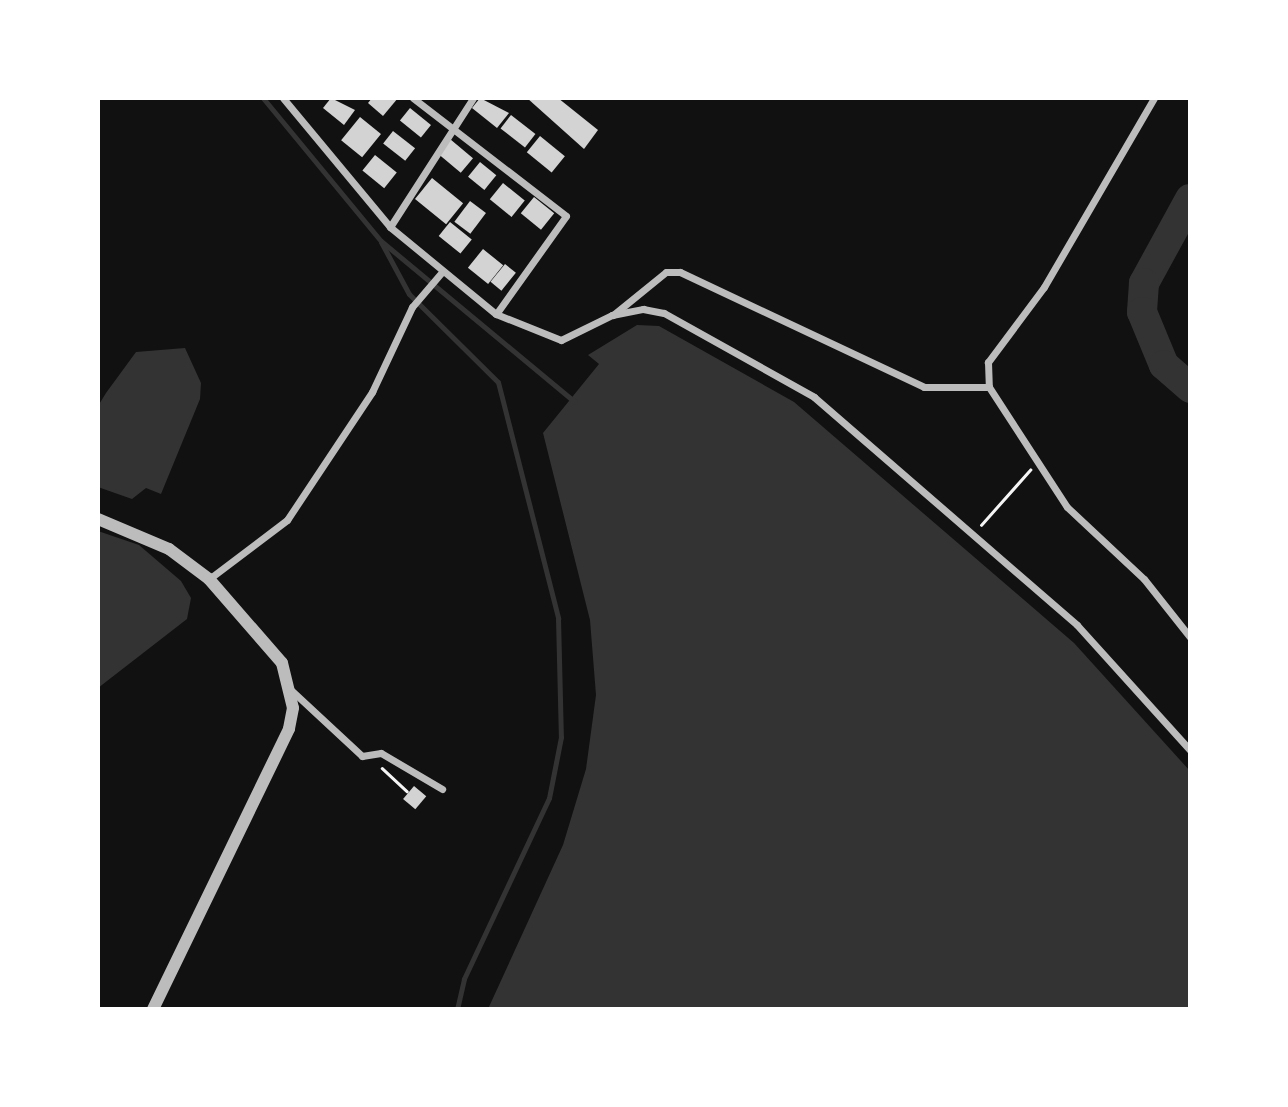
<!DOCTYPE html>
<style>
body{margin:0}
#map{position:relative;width:1288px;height:1107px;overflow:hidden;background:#111;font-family:"Archivo Narrow",sans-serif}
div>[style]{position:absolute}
.water>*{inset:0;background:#333}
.stream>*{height:5px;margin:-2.5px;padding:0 2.5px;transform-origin:2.5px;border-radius:2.5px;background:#333}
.river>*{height:30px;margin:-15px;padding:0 15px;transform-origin:15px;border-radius:15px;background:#333}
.building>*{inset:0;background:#d3d3d3;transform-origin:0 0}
.path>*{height:2.5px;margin:-1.25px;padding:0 1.25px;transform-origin:1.25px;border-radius:1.25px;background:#f5f5f5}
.minor>*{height:7px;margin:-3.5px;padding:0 3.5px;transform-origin:3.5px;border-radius:3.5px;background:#bcbcbc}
.tertiary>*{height:12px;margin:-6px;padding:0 6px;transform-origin:6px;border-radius:6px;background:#bcbcbc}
span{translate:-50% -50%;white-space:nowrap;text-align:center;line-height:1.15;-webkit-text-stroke:7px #fff;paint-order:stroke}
.frame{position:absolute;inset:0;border:100px solid #fff;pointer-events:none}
</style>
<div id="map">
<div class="water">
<i style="clip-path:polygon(637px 325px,659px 326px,794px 402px,1074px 643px,1190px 771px,1190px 1009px,488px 1009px,563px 845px,586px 769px,596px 695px,590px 620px,543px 433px,599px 364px,588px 355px)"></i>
<i style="clip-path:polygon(185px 348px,201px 383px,200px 399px,161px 494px,146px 488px,132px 499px,98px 487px,98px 406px,106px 393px,136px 352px)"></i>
<i style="clip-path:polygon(98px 531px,139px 545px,181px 581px,191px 598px,187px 619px,98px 688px)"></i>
</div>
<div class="stream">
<i style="left:263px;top:98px;width:185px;rotate:50.5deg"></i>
<i style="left:381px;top:241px;width:252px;rotate:39.7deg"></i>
<i style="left:381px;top:242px;width:59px;rotate:61.7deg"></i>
<i style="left:409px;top:294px;width:125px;rotate:44.7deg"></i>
<i style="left:498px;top:382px;width:244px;rotate:75.7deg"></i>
<i style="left:558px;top:618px;width:119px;rotate:88.6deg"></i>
<i style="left:561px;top:737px;width:62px;rotate:101.1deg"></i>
<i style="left:549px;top:798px;width:200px;rotate:115.2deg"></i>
<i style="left:464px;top:979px;width:31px;rotate:103deg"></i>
</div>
<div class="river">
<i style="left:1190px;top:199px;width:96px;rotate:118.7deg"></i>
<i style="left:1144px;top:283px;width:29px;rotate:94deg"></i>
<i style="left:1142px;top:312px;width:57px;rotate:67.5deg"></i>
<i style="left:1164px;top:365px;width:35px;rotate:41deg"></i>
</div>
<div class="building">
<i style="clip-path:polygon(331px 98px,355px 110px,344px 125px,323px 108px)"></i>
<i style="clip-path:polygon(372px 98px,398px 98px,383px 116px,368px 103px)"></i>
<i style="clip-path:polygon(480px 98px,509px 113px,497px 128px,472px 108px)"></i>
<i style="clip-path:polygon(527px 98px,558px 98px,598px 130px,584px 149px)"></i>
<i style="left:410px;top:108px;width:27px;height:16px;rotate:39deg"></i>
<i style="left:511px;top:115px;width:31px;height:17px;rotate:38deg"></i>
<i style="left:360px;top:117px;width:27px;height:30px;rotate:39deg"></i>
<i style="left:393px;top:131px;width:28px;height:16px;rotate:38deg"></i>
<i style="left:540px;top:136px;width:32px;height:21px;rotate:39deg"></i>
<i style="left:450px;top:139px;width:30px;height:19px;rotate:40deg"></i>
<i style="left:375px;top:155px;width:28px;height:20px;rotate:39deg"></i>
<i style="left:480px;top:162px;width:21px;height:19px;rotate:39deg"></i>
<i style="left:432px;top:178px;width:40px;height:27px;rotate:39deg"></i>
<i style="left:503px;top:183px;width:28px;height:21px;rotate:39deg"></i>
<i style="left:534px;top:197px;width:26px;height:21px;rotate:39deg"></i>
<i style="left:470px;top:201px;width:20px;height:26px;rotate:37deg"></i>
<i style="left:450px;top:222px;width:28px;height:18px;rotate:39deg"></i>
<i style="left:483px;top:249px;width:26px;height:24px;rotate:39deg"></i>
<i style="left:505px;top:264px;width:14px;height:23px;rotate:39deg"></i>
<i style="left:414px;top:786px;width:16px;height:17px;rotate:40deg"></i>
</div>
<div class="path">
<i style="left:981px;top:525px;width:74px;rotate:-48.3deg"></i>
<i style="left:382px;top:768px;width:34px;rotate:43deg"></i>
</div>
<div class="minor">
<i style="left:283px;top:98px;width:168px;rotate:50.3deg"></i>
<i style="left:390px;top:227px;width:137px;rotate:39.4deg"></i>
<i style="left:496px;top:314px;width:70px;rotate:21.8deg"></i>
<i style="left:561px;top:340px;width:57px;rotate:-26.1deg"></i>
<i style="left:612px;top:315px;width:32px;rotate:-11deg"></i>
<i style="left:643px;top:309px;width:21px;rotate:11deg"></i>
<i style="left:664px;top:313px;width:172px;rotate:29.2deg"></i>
<i style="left:814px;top:397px;width:348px;rotate:40.9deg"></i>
<i style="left:1077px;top:625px;width:169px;rotate:47.9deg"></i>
<i style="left:413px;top:98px;width:193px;rotate:37.6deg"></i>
<i style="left:566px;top:216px;width:120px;rotate:125.5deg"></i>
<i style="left:1154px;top:98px;width:219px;rotate:120.2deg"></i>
<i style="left:1044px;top:287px;width:94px;rotate:126.7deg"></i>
<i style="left:988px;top:362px;width:25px;rotate:88deg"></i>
<i style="left:989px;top:387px;width:143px;rotate:57deg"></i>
<i style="left:1067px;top:507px;width:105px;rotate:43.1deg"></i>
<i style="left:1144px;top:579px;width:74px;rotate:51.6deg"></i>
<i style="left:390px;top:227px;width:153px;rotate:-57.2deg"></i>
<i style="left:613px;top:315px;width:68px;rotate:-39.1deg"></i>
<i style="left:666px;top:272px;width:14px"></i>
<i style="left:680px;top:272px;width:270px;rotate:25.2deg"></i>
<i style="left:924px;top:387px;width:65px"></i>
<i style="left:209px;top:579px;width:98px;rotate:-37.1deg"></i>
<i style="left:287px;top:520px;width:154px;rotate:-56.4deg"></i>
<i style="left:372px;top:392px;width:94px;rotate:-64.8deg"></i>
<i style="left:412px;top:307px;width:46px;rotate:-49.4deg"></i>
<i style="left:291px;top:690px;width:97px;rotate:42.9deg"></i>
<i style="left:362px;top:756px;width:19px;rotate:-9deg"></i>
<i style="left:381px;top:753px;width:71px;rotate:30.5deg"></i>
</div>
<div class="tertiary">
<i style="left:98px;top:519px;width:77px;rotate:22.9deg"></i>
<i style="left:169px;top:549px;width:50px;rotate:36.9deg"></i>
<i style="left:209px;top:579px;width:111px;rotate:49deg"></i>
<i style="left:282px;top:663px;width:46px;rotate:76.3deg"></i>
<i style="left:293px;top:708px;width:21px;rotate:101deg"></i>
<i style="left:289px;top:729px;width:311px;rotate:115.9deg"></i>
</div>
<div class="frame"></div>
</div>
